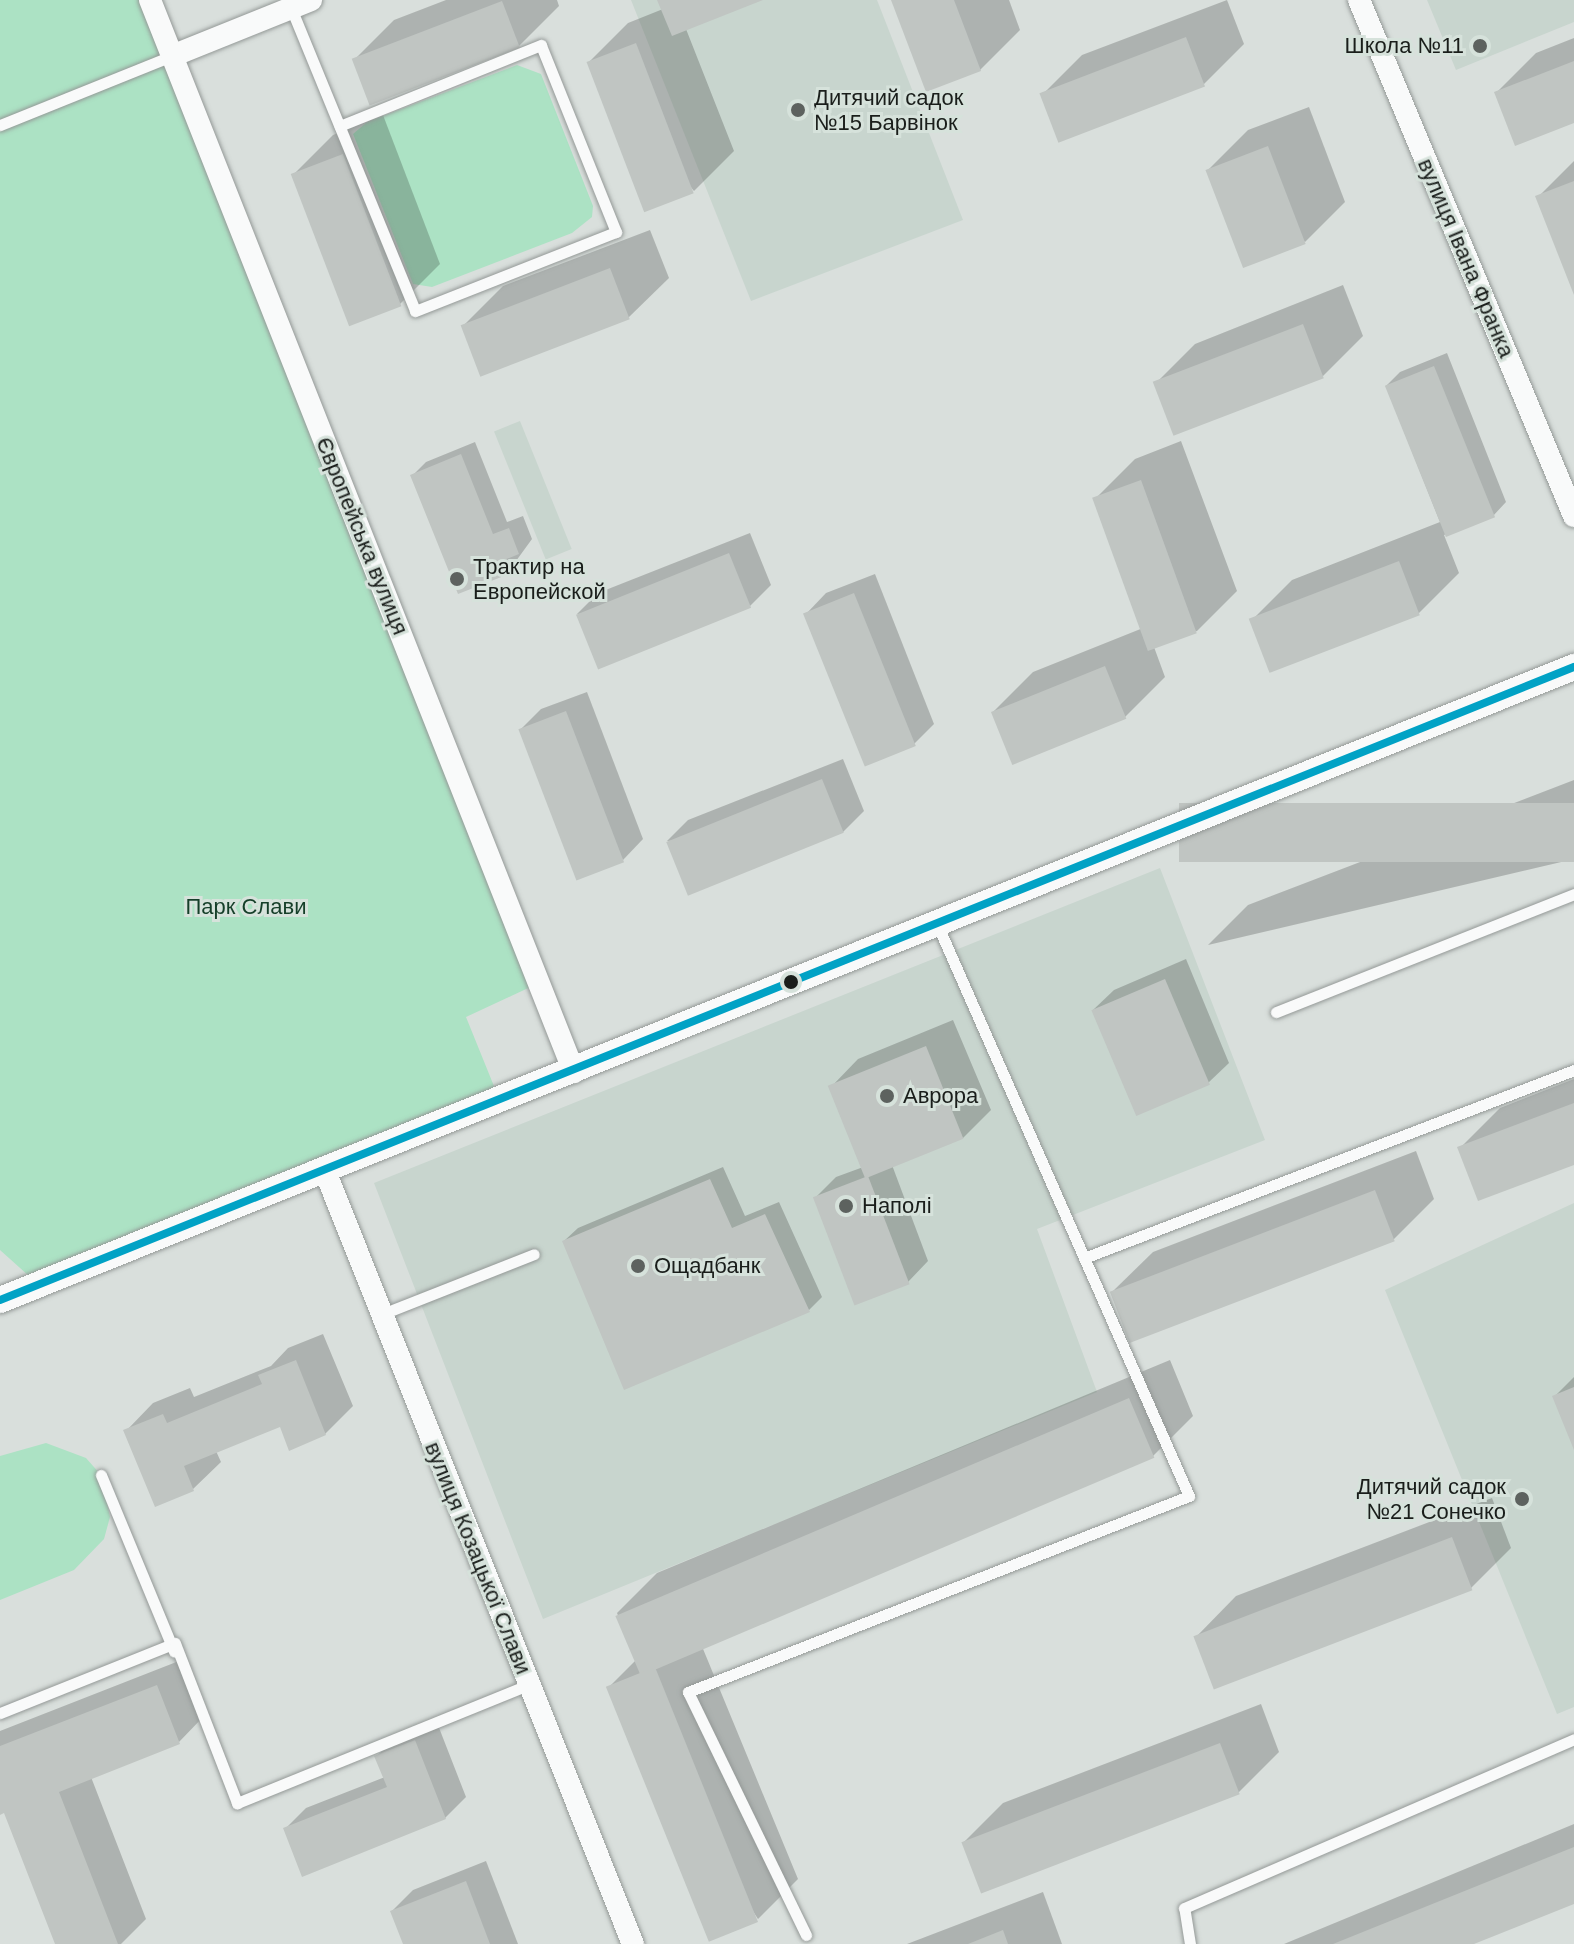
<!DOCTYPE html>
<meta charset="utf-8">
<style>
body{margin:0}
#map{position:relative;width:1574px;height:1944px;overflow:hidden;background:#d9dfdc;font-family:Arial,sans-serif}
div>[style]{position:absolute}
.built>*{inset:0;background:#c8d5ce;transform-origin:0 0}
.green>*{inset:0;background:#ace2c4}
.shadow>*{inset:0;background:#0003}
.building>*{inset:0;background:#c0c5c2;transform-origin:0 0}
.roads{filter:drop-shadow(0 0 2px #949997) drop-shadow(0 0 2px #949997)}
.service>*{height:11px;margin:-5.5px;padding:0 5.5px;transform-origin:5.5px;border-radius:5.5px;background:#f9fafa}
.minor>*{height:22px;margin:-11px;padding:0 11px;transform-origin:11px;border-radius:11px;background:#f9fafa}
.tertiary>*{height:26px;margin:-13px;padding:0 13px;transform-origin:13px;border-radius:13px;background:#f9fafa}
.bus-1>*{height:8px;margin:-4px;padding:0 4px;transform-origin:4px;border-radius:4px;background:#01a2c5}
.dots>*{width:22px;height:22px;translate:-50% -50%;box-sizing:border-box;border:4px solid #d6e2db;border-radius:50%}
span{translate:-50% -50%;white-space:nowrap;text-align:center;line-height:1.15;-webkit-text-stroke:6px #d6e2db;paint-order:stroke}
.poi-label{font-size:22px;color:#1a1e1b}
.right{translate:-100% -50%;text-align:right}
.left{translate:0 -50%;text-align:left}
.street-label{font-size:22px;color:#1a1e1b}
.park-label{font-size:22px;color:#153f29}
</style>
<div id="map">
<div class="built">
<i style="clip-path:polygon(631px 0,877px 0,963px 220px,751px 301px)"></i>
<i style="clip-path:polygon(1427px 0,1574px 0,1574px 22px,1456px 70px)"></i>
<i style="left:520px;top:421px;width:138px;height:28px;rotate:68deg"></i>
<i style="clip-path:polygon(1160px 868px,1265px 1140px,1037px 1229px,1097px 1392px,543px 1619px,374px 1183px)"></i>
<i style="clip-path:polygon(1574px 1203px,1574px 1707px,1557px 1714px,1385px 1290px)"></i>
</div>
<div class="green">
<i style="clip-path:polygon(0 0,150px 0,539px 983px,466px 1017px,500px 1101px,39px 1285px,0 1250px)"></i>
<i style="clip-path:polygon(517px 65px,541px 74px,593px 206px,592px 217px,572px 233px,432px 287px,413px 284px,353px 134px,367px 122px)"></i>
<i style="clip-path:polygon(46px 1443px,86px 1458px,101px 1475px,110px 1517px,104px 1539px,74px 1570px,0 1600px,0 1456px)"></i>
</div>
<div class="shadow">
<i style="clip-path:polygon(446px 0,557px 0,559px 6px,519px 46px,370px 103px,354px 60px,394px 20px)"></i>
<i style="clip-path:polygon(659px 0,758px 0,686px 29px,734px 151px,694px 191px,588px 63px,628px 23px,663px 9px)"></i>
<i style="clip-path:polygon(893px 0,1009px 0,1020px 30px,980px 70px)"></i>
<i style="clip-path:polygon(1227px 0,1244px 44px,1204px 84px,1060px 141px,1042px 95px,1082px 55px)"></i>
<i style="clip-path:polygon(1574px 38px,1574px 121px,1496px 93px,1536px 53px)"></i>
<i style="clip-path:polygon(1309px 107px,1345px 202px,1305px 242px,1208px 170px,1248px 130px)"></i>
<i style="clip-path:polygon(383px 115px,440px 264px,400px 304px,293px 175px,333px 135px)"></i>
<i style="clip-path:polygon(1574px 161px,1574px 290px,1538px 197px)"></i>
<i style="clip-path:polygon(650px 230px,669px 278px,628px 318px,463px 326px,503px 286px)"></i>
<i style="clip-path:polygon(1343px 285px,1363px 336px,1323px 376px,1155px 384px,1195px 344px)"></i>
<i style="clip-path:polygon(1447px 353px,1506px 502px,1493px 516px,1444px 535px,1459px 573px,1419px 613px,1252px 620px,1292px 580px,1440px 522px,1386px 386px,1400px 372px)"></i>
<i style="clip-path:polygon(1181px 441px,1237px 591px,1197px 631px,1154px 647px,1165px 677px,1125px 717px,993px 712px,1033px 672px,1143px 628px,1095px 499px,1135px 459px)"></i>
<i style="clip-path:polygon(475px 442px,507px 522px,523px 516px,532px 539px,508px 572px,460px 592px,412px 476px,426px 462px)"></i>
<i style="clip-path:polygon(750px 533px,771px 585px,750px 606px,577px 614px,598px 593px)"></i>
<i style="clip-path:polygon(875px 574px,934px 724px,914px 744px,806px 614px,826px 593px)"></i>
<i style="clip-path:polygon(587px 692px,643px 839px,623px 860px,520px 730px,541px 709px)"></i>
<i style="clip-path:polygon(843px 759px,864px 811px,843px 832px,667px 841px,688px 820px)"></i>
<i style="clip-path:polygon(1574px 780px,1574px 859px,1208px 945px,1248px 905px)"></i>
<i style="clip-path:polygon(1186px 959px,1229px 1063px,1208px 1083px,1093px 1010px,1114px 990px)"></i>
<i style="clip-path:polygon(953px 1020px,991px 1110px,963px 1138px,892px 1165px,928px 1261px,908px 1282px,815px 1198px,836px 1177px,866px 1166px,831px 1087px,858px 1059px)"></i>
<i style="clip-path:polygon(1574px 1079px,1574px 1162px,1460px 1148px,1500px 1108px)"></i>
<i style="clip-path:polygon(1416px 1151px,1434px 1199px,1394px 1239px,1112px 1292px,1153px 1252px)"></i>
<i style="clip-path:polygon(723px 1167px,745px 1216px,779px 1202px,822px 1297px,809px 1310px,564px 1241px,578px 1228px)"></i>
<i style="clip-path:polygon(323px 1334px,353px 1406px,325px 1434px,281px 1425px,216px 1451px,221px 1462px,193px 1489px,126px 1431px,153px 1403px,190px 1388px,194px 1397px,271px 1366px,288px 1348px)"></i>
<i style="clip-path:polygon(1170px 1360px,1193px 1416px,1153px 1456px,701px 1644px,798px 1879px,758px 1919px,608px 1688px,636px 1660px,617px 1613px,657px 1573px)"></i>
<i style="clip-path:polygon(1574px 1377px,1574px 1446px,1555px 1396px)"></i>
<i style="clip-path:polygon(1492px 1498px,1511px 1548px,1471px 1588px,1196px 1637px,1236px 1596px)"></i>
<i style="clip-path:polygon(184px 1659px,206px 1714px,179px 1742px,91px 1777px,146px 1919px,121px 1944px,58px 1944px,5px 1810px,0 1812px,0 1731px)"></i>
<i style="clip-path:polygon(1261px 1704px,1279px 1752px,1239px 1792px,963px 1843px,1003px 1803px)"></i>
<i style="clip-path:polygon(436px 1720px,466px 1797px,445px 1818px,285px 1829px,306px 1808px,385px 1777px,377px 1756px,397px 1735px)"></i>
<i style="clip-path:polygon(1574px 1824px,1574px 1901px,1469px 1944px,1284px 1944px)"></i>
<i style="clip-path:polygon(486px 1861px,518px 1944px,405px 1944px,392px 1911px,413px 1890px)"></i>
<i style="clip-path:polygon(1043px 1892px,1062px 1944px,907px 1944px)"></i>
</div>
<div class="building">
<i style="clip-path:polygon(657px 0,763px 0,672px 36px)"></i>
<i style="clip-path:polygon(891px 0,954px 0,981px 71px,926px 92px)"></i>
<i style="left:502px;top:1px;width:50px;height:161px;rotate:69deg"></i>
<i style="left:1186px;top:37px;width:53px;height:157px;rotate:69deg"></i>
<i style="left:636px;top:43px;width:161px;height:53px;rotate:69deg"></i>
<i style="clip-path:polygon(1574px 61px,1574px 123px,1515px 146px,1494px 92px)"></i>
<i style="left:1268px;top:146px;width:105px;height:67px;rotate:69deg"></i>
<i style="left:343px;top:154px;width:163px;height:56px;rotate:69deg"></i>
<i style="clip-path:polygon(1574px 181px,1574px 295px,1535px 196px)"></i>
<i style="left:610px;top:268px;width:55px;height:160px;rotate:69deg"></i>
<i style="left:1303px;top:324px;width:58px;height:161px;rotate:69deg"></i>
<i style="left:1434px;top:366px;width:163px;height:53px;rotate:68deg"></i>
<i style="clip-path:polygon(461px 454px,493px 534px,509px 528px,519px 554px,504px 560px,509px 574px,458px 594px,410px 475px)"></i>
<i style="left:1141px;top:480px;width:163px;height:52px;rotate:70deg"></i>
<i style="left:729px;top:553px;width:59px;height:165px;rotate:68deg"></i>
<i style="left:1399px;top:561px;width:58px;height:161px;rotate:69deg"></i>
<i style="left:854px;top:593px;width:165px;height:55px;rotate:68deg"></i>
<i style="left:1105px;top:666px;width:57px;height:123px;rotate:68deg"></i>
<i style="left:566px;top:711px;width:162px;height:51px;rotate:69deg"></i>
<i style="left:822px;top:779px;width:58px;height:168px;rotate:68deg"></i>
<i style="left:1574px;top:803px;width:59px;height:395px;rotate:90deg"></i>
<i style="left:1165px;top:979px;width:115px;height:80px;rotate:67deg"></i>
<i style="left:926px;top:1046px;width:100px;height:106px;rotate:68deg"></i>
<i style="clip-path:polygon(1574px 1103px,1574px 1165px,1478px 1201px,1457px 1147px)"></i>
<i style="left:868px;top:1176px;width:116px;height:59px;rotate:69deg"></i>
<i style="clip-path:polygon(710px 1179px,732px 1228px,765px 1214px,810px 1312px,624px 1390px,562px 1241px)"></i>
<i style="left:1375px;top:1190px;width:55px;height:284px;rotate:69deg"></i>
<i style="clip-path:polygon(296px 1360px,326px 1435px,289px 1451px,280px 1427px,184px 1466px,194px 1491px,155px 1507px,123px 1430px,163px 1414px,167px 1423px,262px 1384px,258px 1375px)"></i>
<i style="clip-path:polygon(1574px 1387px,1574px 1450px,1552px 1396px)"></i>
<i style="left:1129px;top:1398px;width:65px;height:558px;rotate:67deg"></i>
<i style="left:1452px;top:1537px;width:57px;height:277px;rotate:69deg"></i>
<i style="left:655px;top:1667px;width:275px;height:53px;rotate:68deg"></i>
<i style="clip-path:polygon(157px 1685px,180px 1744px,59px 1792px,118px 1944px,55px 1944px,4px 1813px,0 1815px,0 1746px)"></i>
<i style="clip-path:polygon(415px 1740px,446px 1819px,302px 1877px,283px 1828px,387px 1787px,374px 1756px)"></i>
<i style="left:1220px;top:1743px;width:55px;height:277px;rotate:69deg"></i>
<i style="clip-path:polygon(1574px 1847px,1574px 1904px,1474px 1944px,1333px 1944px)"></i>
<i style="clip-path:polygon(466px 1881px,490px 1944px,403px 1944px,390px 1911px)"></i>
<i style="clip-path:polygon(1003px 1930px,1008px 1944px,968px 1944px)"></i>
</div>
<div class="roads">
<div class="service">
<i style="left:291px;top:8px;width:327px;rotate:67.7deg"></i>
<i style="left:415px;top:311px;width:216px;rotate:-21.5deg"></i>
<i style="left:616px;top:232px;width:201px;rotate:-111.9deg"></i>
<i style="left:541px;top:45px;width:217px;rotate:158.1deg"></i>
<i style="left:0;top:125px;width:185px;rotate:-21.9deg"></i>
<i style="left:1276px;top:1012px;width:321px;rotate:-21.6deg"></i>
<i style="left:1084px;top:1258px;width:525px;rotate:-20.99deg"></i>
<i style="left:382px;top:1314px;width:163px;rotate:-21.5deg"></i>
<i style="left:101px;top:1475px;width:191px;rotate:67.5deg"></i>
<i style="left:0;top:1713px;width:188px;rotate:-21.8deg"></i>
<i style="left:175px;top:1643px;width:172px;rotate:68.8deg"></i>
<i style="left:237px;top:1803px;width:314px;rotate:-22.1deg"></i>
<i style="left:806px;top:1935px;width:270px;rotate:-115.9deg"></i>
<i style="left:688px;top:1692px;width:538px;rotate:-21.37deg"></i>
<i style="left:1189px;top:1496px;width:623px;rotate:-113.77deg"></i>
<i style="left:1190px;top:1944px;width:36px;rotate:-99deg"></i>
<i style="left:1184px;top:1908px;width:425px;rotate:-23.4deg"></i>
</div>
<div class="minor">
<i style="left:150px;top:0;width:1153px;rotate:68.42deg"></i>
<i style="left:1359px;top:0;width:559px;rotate:67.38deg"></i>
<i style="left:172px;top:56px;width:150px;rotate:-21.9deg"></i>
<i style="left:325px;top:1171px;width:832px;rotate:68.28deg"></i>
</div>
<div class="tertiary">
<i style="left:0;top:1300px;width:1697px;rotate:-21.91deg"></i>
</div>
</div>
<div class="bus-1">
<i style="left:0;top:1300px;width:1697px;rotate:-21.91deg"></i>
</div>
<div class="dots">
<i style="left:1480px;top:46px;background:#5d625f"></i>
<i style="left:798px;top:110px;background:#5d625f"></i>
<i style="left:457px;top:579px;background:#5d625f"></i>
<i style="left:791px;top:982px;background:#1a1e1b"></i>
<i style="left:887px;top:1096px;background:#5d625f"></i>
<i style="left:846px;top:1206px;background:#5d625f"></i>
<i style="left:638px;top:1266px;background:#5d625f"></i>
<i style="left:1522px;top:1499px;background:#5d625f"></i>
</div>
<div class="poi-label">
<span class="right" style="left:1464px;top:46px">Школа №11</span>
<span class="left" style="left:814px;top:110px">Дитячий садок<br>№15 Барвінок</span>
<span class="left" style="left:473px;top:579px">Трактир на<br>Европейской</span>
<span class="left" style="left:903px;top:1096px">Аврора</span>
<span class="left" style="left:862px;top:1206px">Наполі</span>
<span class="left" style="left:654px;top:1266px">Ощадбанк</span>
<span class="right" style="left:1506px;top:1499px">Дитячий садок<br>№21 Сонечко</span>
</div>
<div class="street-label">
<span style="left:1466px;top:258px;rotate:67deg">вулиця Івана Франка</span>
<span style="left:362px;top:536px;rotate:68deg">Європейська вулиця</span>
<span style="left:478px;top:1558px;rotate:68deg">вулиця Козацької Слави</span>
</div>
<div class="park-label">
<span style="left:246px;top:907px">Парк Слави</span>
</div>
</div>
